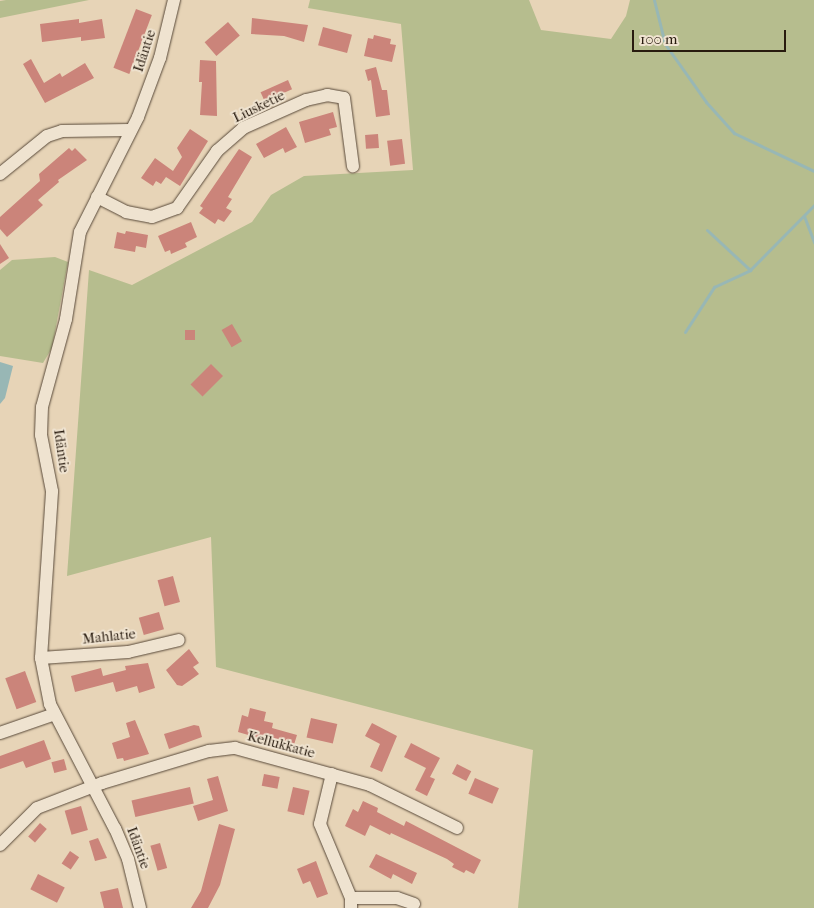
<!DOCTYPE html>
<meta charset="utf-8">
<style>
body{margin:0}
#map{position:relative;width:814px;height:908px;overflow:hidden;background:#e7d4b7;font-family:"IM FELL French Canon",serif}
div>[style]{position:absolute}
.green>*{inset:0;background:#b6bd8e}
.water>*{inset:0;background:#98b7b5}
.stream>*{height:3px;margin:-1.5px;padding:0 1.5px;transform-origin:1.5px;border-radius:1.5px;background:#98b7b5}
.building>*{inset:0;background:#cb847a;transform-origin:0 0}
.roads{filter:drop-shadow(0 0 1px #584939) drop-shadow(0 0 1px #584939)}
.minor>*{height:12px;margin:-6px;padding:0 6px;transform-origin:6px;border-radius:6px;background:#efe3d0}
span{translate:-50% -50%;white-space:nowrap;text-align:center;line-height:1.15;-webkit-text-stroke:4px #efe3d0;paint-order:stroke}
.street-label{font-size:14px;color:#281b0f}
.scale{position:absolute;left:632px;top:30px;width:154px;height:22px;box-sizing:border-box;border:2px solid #281b0f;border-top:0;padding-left:6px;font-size:15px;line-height:18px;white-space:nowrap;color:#281b0f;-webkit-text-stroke:4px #efe3d0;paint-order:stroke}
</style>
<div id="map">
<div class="green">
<i style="clip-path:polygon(6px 0,89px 0,0 18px,0 1px)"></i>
<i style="clip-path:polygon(310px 0,529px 0,541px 30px,611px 39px,626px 16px,630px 0,814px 0,814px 908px,518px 908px,533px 750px,216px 667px,211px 537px,67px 576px,89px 270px,132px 285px,252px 222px,271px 195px,304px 176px,413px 170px,401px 24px,308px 8px)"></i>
<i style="clip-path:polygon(55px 257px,68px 262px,52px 348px,43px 363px,0 356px,0 270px,12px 260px)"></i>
</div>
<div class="water">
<i style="clip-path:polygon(0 362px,13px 366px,5px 398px,0 404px)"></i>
</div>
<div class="stream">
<i style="left:654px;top:0;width:45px;rotate:76deg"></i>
<i style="left:665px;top:44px;width:71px;rotate:54.7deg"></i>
<i style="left:706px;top:102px;width:42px;rotate:47.9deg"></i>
<i style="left:734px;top:133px;width:89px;rotate:25.4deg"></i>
<i style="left:804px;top:216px;width:28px;rotate:69deg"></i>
<i style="left:707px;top:230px;width:59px;rotate:42.9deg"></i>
<i style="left:685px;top:332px;width:54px;rotate:-57.2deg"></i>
<i style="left:714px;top:287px;width:40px;rotate:-25deg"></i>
<i style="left:750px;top:270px;width:91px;rotate:-45.4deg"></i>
</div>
<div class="building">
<i style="left:136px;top:9px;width:17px;height:63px;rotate:21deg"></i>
<i style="clip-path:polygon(252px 18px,308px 25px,304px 42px,284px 36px,251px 34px)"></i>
<i style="clip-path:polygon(79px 19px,79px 23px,102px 19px,105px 38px,81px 41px,81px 37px,42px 42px,40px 24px)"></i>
<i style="left:228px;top:22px;width:18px;height:31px;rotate:49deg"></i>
<i style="left:323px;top:27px;width:30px;height:19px;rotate:15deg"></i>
<i style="clip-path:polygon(374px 35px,391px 39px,390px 44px,396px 45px,392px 62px,364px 56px,368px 38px,373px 39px)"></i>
<i style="clip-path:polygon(31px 59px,44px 83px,60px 73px,62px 77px,85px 63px,94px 78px,45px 103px,23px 64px)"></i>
<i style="clip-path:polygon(200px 60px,216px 61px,217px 116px,200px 115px,202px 82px,199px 82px)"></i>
<i style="clip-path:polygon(376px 67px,382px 90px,387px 90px,390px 115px,376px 117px,371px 80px,368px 81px,365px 70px)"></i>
<i style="left:288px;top:80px;width:10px;height:30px;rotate:66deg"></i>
<i style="clip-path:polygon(333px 112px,337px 127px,329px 129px,331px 135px,305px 143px,299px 122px)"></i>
<i style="clip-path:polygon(286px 127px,297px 147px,285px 153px,283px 148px,264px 158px,256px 144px)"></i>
<i style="clip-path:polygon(190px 129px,208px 141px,180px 186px,166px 177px,161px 184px,156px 181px,153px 186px,141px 178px,155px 158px,173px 171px,182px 157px,177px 148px)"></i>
<i style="left:378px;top:134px;width:14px;height:13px;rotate:86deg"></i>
<i style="left:402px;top:139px;width:25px;height:15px;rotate:83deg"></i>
<i style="clip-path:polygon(69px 148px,72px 151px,75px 148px,87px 160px,58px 180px,59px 182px,38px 200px,43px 205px,7px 237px,0 229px,0 217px,40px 181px,39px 174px)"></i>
<i style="clip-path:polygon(239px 149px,252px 157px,228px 197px,232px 199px,226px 208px,232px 211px,224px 222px,218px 219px,215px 224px,199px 213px,203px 208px,200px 206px)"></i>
<i style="clip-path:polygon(191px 222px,197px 237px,185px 243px,187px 247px,171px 254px,170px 250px,165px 252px,158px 236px)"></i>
<i style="clip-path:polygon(126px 231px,148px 235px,146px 248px,136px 246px,135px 252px,114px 248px,117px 232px,125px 234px)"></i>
<i style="clip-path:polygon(0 244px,9px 258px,0 264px)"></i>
<i style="left:232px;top:324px;width:20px;height:12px;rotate:60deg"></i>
<i style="left:195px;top:330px;width:10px;height:10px;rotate:90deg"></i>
<i style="left:211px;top:364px;width:17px;height:29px;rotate:45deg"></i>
<i style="left:173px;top:576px;width:27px;height:16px;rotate:75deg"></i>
<i style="left:159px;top:612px;width:18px;height:21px;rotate:74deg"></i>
<i style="clip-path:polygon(189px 649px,199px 663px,193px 667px,199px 674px,182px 686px,177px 685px,166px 670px)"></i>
<i style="clip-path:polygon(148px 663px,155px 688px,139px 693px,137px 686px,116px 692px,113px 682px,75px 692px,71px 676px,101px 668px,103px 676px,126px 670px,125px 666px)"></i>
<i style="left:25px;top:671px;width:33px;height:21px;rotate:70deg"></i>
<i style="clip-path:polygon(250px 708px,266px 712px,264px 721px,273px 723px,272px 728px,297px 735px,293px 748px,238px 732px,242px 715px,248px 717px)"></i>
<i style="left:311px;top:718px;width:27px;height:20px;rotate:13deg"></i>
<i style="clip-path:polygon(135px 720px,149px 754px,124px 761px,123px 758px,117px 759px,112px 743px,130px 737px,126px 723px)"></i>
<i style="clip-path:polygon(372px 723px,397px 736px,382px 772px,370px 767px,380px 744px,365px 736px)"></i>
<i style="clip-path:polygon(194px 725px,199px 726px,202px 737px,169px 749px,164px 734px)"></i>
<i style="clip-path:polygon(44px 740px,51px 759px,26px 768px,23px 761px,0 769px,0 756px)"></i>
<i style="clip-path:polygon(411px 743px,440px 758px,430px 777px,435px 779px,427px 796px,415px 790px,426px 768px,404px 757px)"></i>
<i style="left:64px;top:759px;width:11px;height:13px;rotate:75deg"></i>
<i style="left:457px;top:764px;width:16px;height:11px;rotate:27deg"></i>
<i style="left:264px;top:774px;width:16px;height:12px;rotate:11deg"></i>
<i style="clip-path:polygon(218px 776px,228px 811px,198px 821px,193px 806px,213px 800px,207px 779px)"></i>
<i style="left:475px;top:778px;width:26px;height:17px;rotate:23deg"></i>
<i style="left:190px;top:787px;width:17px;height:60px;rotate:77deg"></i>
<i style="left:293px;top:787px;width:17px;height:25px;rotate:13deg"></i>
<i style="clip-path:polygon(363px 801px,378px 808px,377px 812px,404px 826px,406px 821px,481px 860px,474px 874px,466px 870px,464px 873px,452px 867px,454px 864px,447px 859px,391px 833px,390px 835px,370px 825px,365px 836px,345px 826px,353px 809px,358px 812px)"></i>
<i style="left:81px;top:806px;width:25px;height:17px;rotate:74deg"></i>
<i style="left:40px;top:823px;width:9px;height:18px;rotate:41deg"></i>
<i style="clip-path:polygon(219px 824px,235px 829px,220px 885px,208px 908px,191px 908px,201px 891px)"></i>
<i style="clip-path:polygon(98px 838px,107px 858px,95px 861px,89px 841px)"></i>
<i style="left:160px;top:843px;width:26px;height:10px;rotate:74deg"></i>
<i style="left:70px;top:851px;width:11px;height:15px;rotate:34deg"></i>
<i style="clip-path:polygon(376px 854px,417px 873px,412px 884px,393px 874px,391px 879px,369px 867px)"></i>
<i style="clip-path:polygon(316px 861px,328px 894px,317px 898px,310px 881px,303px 884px,297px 869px)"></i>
<i style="left:38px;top:874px;width:30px;height:17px;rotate:27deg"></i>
<i style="clip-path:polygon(118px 888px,123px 908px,104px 908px,100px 892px)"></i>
</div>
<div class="roads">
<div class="minor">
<i style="left:0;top:174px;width:60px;rotate:-39deg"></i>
<i style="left:47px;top:136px;width:16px;rotate:-18deg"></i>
<i style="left:62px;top:131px;width:67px;rotate:-0.9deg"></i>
<i style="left:97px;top:197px;width:33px;rotate:27deg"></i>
<i style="left:126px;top:212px;width:26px;rotate:11deg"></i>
<i style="left:152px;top:217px;width:27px;rotate:-20deg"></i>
<i style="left:177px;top:208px;width:70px;rotate:-54.9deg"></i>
<i style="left:217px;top:151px;width:35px;rotate:-41deg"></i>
<i style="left:243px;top:128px;width:69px;rotate:-24deg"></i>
<i style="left:306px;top:100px;width:22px;rotate:-13deg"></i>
<i style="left:327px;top:95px;width:17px;rotate:10deg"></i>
<i style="left:344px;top:98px;width:69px;rotate:82.5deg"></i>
<i style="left:41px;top:658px;width:87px;rotate:-3.9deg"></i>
<i style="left:128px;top:652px;width:52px;rotate:-13.2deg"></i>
<i style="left:0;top:733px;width:55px;rotate:-19.1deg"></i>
<i style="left:332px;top:774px;width:51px;rotate:103.5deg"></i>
<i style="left:320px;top:824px;width:80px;rotate:67.3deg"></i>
<i style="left:351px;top:898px;width:10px;rotate:90deg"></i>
<i style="left:0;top:845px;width:52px;rotate:-45deg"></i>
<i style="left:37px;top:808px;width:70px;rotate:-21deg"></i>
<i style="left:102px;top:783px;width:112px;rotate:-16.7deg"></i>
<i style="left:209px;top:751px;width:26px;rotate:-7deg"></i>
<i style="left:235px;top:748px;width:140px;rotate:15.3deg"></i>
<i style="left:370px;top:785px;width:97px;rotate:26.3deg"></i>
<i style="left:351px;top:898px;width:46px"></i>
<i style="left:397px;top:898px;width:18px;rotate:19deg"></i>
<i style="left:140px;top:908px;width:50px;rotate:-103.8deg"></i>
<i style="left:128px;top:859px;width:33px;rotate:-113deg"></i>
<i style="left:115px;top:829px;width:141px;rotate:-117.5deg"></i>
<i style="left:50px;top:704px;width:47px;rotate:-101.1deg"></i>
<i style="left:41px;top:658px;width:167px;rotate:-86.2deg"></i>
<i style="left:52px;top:491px;width:57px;rotate:-101.1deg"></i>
<i style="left:41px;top:435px;width:28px;rotate:-88deg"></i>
<i style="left:42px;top:407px;width:91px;rotate:-74.7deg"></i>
<i style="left:66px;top:319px;width:88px;rotate:-80.9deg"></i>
<i style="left:80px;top:232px;width:129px;rotate:-63.2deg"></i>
<i style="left:138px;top:117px;width:63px;rotate:-69.6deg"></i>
<i style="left:160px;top:58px;width:60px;rotate:-76.4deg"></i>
</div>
</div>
<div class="street-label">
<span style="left:145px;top:51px;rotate:-72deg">Idäntie</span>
<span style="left:259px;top:107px;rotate:-26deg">Liusketie</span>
<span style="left:61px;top:451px;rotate:82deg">Idäntie</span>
<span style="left:109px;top:637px;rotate:-6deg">Mahlatie</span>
<span style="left:281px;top:745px;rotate:15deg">Kellukkatie</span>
<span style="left:138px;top:848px;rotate:70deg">Idäntie</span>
</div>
<div class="scale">100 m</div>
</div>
